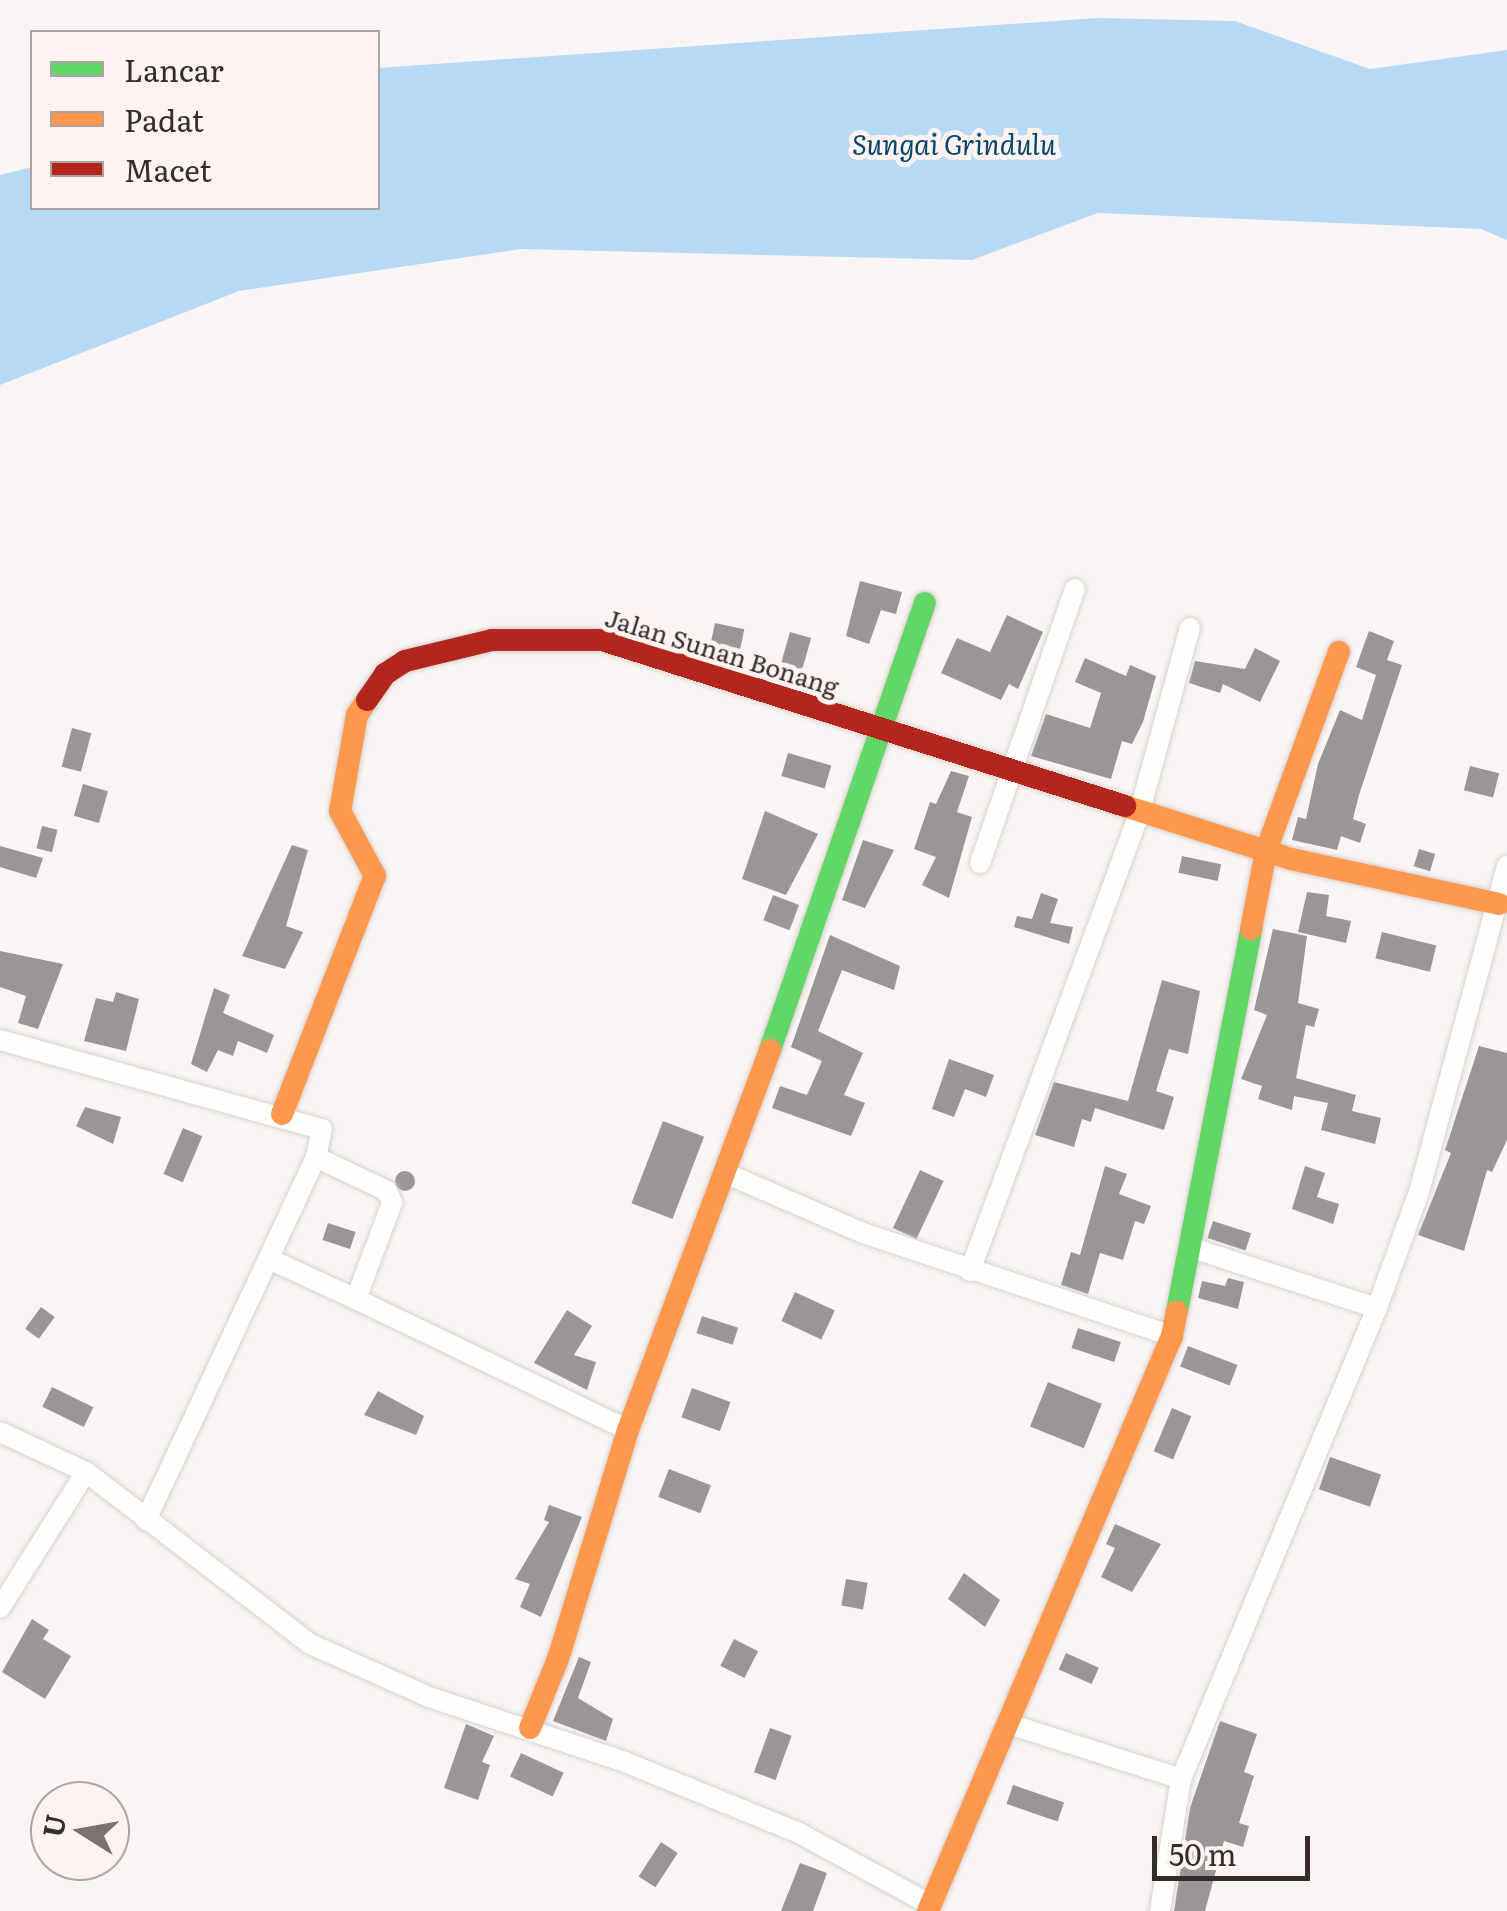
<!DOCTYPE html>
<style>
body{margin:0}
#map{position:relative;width:1507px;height:1911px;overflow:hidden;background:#faf5f4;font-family:Literata,serif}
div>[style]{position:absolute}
.water>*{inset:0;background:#b6d9f5}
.building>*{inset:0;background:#9a9698;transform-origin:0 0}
.round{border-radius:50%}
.roads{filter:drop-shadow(0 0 2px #d7d0cd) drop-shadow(0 0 2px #d7d0cd)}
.street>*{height:20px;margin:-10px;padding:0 10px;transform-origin:10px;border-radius:10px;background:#fefefd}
.fast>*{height:22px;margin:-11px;padding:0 11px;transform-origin:11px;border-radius:11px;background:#63d668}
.slow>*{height:22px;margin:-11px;padding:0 11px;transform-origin:11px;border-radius:11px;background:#ff974d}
.jam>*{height:22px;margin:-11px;padding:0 11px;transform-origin:11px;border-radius:11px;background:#b3261e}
span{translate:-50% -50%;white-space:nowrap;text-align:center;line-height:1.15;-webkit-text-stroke:10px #fef3f0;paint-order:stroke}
.street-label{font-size:25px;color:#362c29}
.water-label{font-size:28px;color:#06466d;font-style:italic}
.legend{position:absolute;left:30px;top:30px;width:350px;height:180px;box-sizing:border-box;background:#fef3f0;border:2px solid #aea3a0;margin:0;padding:12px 18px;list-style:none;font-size:30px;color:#362c29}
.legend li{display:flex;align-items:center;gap:20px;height:50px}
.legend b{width:50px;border:2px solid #aea3a0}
.north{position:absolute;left:30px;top:1781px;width:100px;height:100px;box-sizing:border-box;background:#fef3f0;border:2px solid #aea3a0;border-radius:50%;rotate:281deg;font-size:28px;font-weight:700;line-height:40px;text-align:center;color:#362c29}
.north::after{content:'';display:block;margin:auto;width:35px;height:45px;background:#7b7270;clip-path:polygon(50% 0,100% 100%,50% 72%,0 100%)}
.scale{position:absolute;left:1152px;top:1836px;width:158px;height:45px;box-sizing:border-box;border:5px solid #362c29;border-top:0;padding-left:12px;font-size:30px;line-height:35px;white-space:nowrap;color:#362c29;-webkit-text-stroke:8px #fef3f0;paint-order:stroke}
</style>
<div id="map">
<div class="water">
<i style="clip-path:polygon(1097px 18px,1235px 21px,1370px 69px,1507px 50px,1507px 240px,1481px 229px,1098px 213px,972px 260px,521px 249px,239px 291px,0 385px,0 175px,32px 167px,32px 208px,378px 208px,378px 68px)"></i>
</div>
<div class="building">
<i style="clip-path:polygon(860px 581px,902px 592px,896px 614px,881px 610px,869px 644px,846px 636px)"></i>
<i style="clip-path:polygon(1007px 615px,1043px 632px,1018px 689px,1009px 684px,1001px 700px,941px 673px,957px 638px,990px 652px)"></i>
<i style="left:715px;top:623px;width:30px;height:32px;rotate:12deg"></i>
<i style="clip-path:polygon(1369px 631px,1394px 641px,1387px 660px,1402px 665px,1359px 795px,1353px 819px,1366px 824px,1360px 843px,1341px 836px,1337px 850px,1292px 840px,1298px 817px,1306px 819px,1318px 764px,1340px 710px,1362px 720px,1376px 675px,1356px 667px)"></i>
<i style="left:790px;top:632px;width:22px;height:43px;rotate:16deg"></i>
<i style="clip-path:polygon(1255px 648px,1280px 661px,1260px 702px,1223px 684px,1220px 693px,1189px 683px,1195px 661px,1245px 669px)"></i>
<i style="clip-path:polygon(1085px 658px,1126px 676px,1130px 665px,1156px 676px,1143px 722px,1132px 744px,1122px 741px,1111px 779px,1031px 756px,1046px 714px,1090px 728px,1101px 693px,1075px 682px)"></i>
<i style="left:72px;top:728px;width:20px;height:40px;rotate:15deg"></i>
<i style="left:788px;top:753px;width:45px;height:24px;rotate:16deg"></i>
<i style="left:1470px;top:766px;width:30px;height:25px;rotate:14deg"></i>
<i style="clip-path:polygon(951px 771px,969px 776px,957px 812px,972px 817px,949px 898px,922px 885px,936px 857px,914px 849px,930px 802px,936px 804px)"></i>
<i style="left:83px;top:784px;width:26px;height:33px;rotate:16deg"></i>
<i style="clip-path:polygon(765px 811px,818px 834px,786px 895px,742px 879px)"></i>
<i style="left:42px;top:826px;width:16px;height:23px;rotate:14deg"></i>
<i style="clip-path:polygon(863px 840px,894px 850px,865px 908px,842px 900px)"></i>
<i style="clip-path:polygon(292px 845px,308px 850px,286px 926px,303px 932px,285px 969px,242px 956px)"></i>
<i style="clip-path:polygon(0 846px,43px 858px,36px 878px,0 867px)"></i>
<i style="left:1419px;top:849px;width:17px;height:18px;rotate:17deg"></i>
<i style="left:1182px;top:856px;width:40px;height:17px;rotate:12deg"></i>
<i style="clip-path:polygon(1307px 892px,1329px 895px,1326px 916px,1351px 921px,1346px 943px,1298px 932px)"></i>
<i style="clip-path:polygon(1041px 893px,1058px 899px,1050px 923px,1073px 927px,1069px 944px,1014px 927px,1017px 916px,1032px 919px)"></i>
<i style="left:773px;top:895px;width:28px;height:27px;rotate:21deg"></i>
<i style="clip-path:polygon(1273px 929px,1307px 936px,1298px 1003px,1319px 1009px,1314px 1027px,1306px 1025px,1296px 1078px,1356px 1095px,1352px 1111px,1381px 1118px,1375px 1144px,1321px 1130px,1328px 1103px,1294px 1096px,1292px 1110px,1258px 1099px,1262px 1086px,1241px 1079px,1267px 1015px,1254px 1010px)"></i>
<i style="left:1382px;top:932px;width:56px;height:27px;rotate:14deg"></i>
<i style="clip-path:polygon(830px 935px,900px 966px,894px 990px,842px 970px,818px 1031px,863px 1053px,844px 1095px,865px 1103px,851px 1136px,772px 1108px,780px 1086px,807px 1095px,822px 1061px,791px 1047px)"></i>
<i style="clip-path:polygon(0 951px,63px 964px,38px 1029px,18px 1023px,26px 996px,0 987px)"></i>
<i style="clip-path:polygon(1162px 980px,1200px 991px,1188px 1054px,1169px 1049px,1156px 1091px,1174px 1097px,1164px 1130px,1095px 1108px,1091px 1122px,1082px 1119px,1074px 1147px,1035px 1135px,1054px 1082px,1128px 1101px)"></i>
<i style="clip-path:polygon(214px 988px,230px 995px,223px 1013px,274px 1035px,267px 1053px,238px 1041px,233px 1056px,218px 1050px,207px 1072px,191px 1064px)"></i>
<i style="clip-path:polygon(116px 992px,139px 999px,126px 1051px,84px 1041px,96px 998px,113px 1002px)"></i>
<i style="clip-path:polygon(1479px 1046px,1507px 1053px,1507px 1140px,1492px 1172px,1487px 1170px,1464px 1251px,1418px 1235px,1451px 1153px,1445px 1150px)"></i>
<i style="clip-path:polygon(949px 1059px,994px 1075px,986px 1097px,965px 1089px,954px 1117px,932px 1109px)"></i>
<i style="clip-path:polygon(85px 1107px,121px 1117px,113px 1144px,76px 1126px)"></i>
<i style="left:663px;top:1121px;width:44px;height:88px;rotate:21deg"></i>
<i style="left:183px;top:1128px;width:21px;height:50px;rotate:23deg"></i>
<i style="clip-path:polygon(1105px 1166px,1127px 1174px,1119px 1194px,1151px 1206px,1144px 1224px,1135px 1221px,1123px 1260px,1100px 1253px,1088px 1294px,1061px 1285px,1071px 1252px,1080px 1255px)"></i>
<i style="clip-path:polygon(1305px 1166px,1325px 1173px,1317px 1197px,1339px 1204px,1333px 1224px,1292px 1209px)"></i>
<i style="left:920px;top:1170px;width:26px;height:64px;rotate:25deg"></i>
<i class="round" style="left:395px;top:1171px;width:20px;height:20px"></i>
<i style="left:1213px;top:1221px;width:40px;height:18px;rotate:18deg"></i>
<i style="left:328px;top:1223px;width:29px;height:18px;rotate:18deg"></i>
<i style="clip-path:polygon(1228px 1278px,1244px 1282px,1238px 1309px,1198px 1298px,1202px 1281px,1225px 1286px)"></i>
<i style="left:795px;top:1292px;width:44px;height:32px;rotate:25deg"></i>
<i style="left:41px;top:1307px;width:17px;height:27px;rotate:36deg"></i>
<i style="clip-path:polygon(567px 1310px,592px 1326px,574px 1355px,596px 1362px,587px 1390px,534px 1363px)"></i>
<i style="left:702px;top:1316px;width:38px;height:18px;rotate:18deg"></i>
<i style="left:1078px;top:1328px;width:45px;height:21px;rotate:18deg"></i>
<i style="left:1188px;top:1346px;width:53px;height:22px;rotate:21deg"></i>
<i style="left:1048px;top:1382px;width:58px;height:48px;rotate:22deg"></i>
<i style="left:52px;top:1387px;width:46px;height:22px;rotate:26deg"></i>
<i style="left:692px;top:1388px;width:41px;height:31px;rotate:20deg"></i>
<i style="clip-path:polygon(378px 1391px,424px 1416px,416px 1435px,364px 1415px)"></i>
<i style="left:1172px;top:1408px;width:21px;height:47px;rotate:23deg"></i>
<i style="left:1330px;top:1457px;width:54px;height:34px;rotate:19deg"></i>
<i style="left:669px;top:1469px;width:45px;height:30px;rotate:21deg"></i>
<i style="clip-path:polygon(549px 1505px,582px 1517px,541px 1617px,520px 1607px,530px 1584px,515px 1579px,549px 1522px,544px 1520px)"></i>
<i style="clip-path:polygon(1115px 1524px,1161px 1544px,1132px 1592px,1101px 1577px,1115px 1548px,1106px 1544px)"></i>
<i style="clip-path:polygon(964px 1573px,1000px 1600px,985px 1627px,948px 1599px)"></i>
<i style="left:846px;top:1579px;width:22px;height:27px;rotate:10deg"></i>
<i style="clip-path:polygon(32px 1619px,49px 1630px,43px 1639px,71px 1656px,45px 1699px,2px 1672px)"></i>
<i style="left:734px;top:1639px;width:27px;height:30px;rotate:27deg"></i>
<i style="left:1066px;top:1653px;width:36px;height:18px;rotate:24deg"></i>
<i style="clip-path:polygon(579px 1657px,591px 1662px,578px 1698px,613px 1719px,606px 1741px,553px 1721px)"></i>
<i style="clip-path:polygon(1220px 1721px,1257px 1734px,1244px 1772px,1254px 1776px,1239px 1823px,1249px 1826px,1243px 1847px,1224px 1841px,1205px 1911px,1174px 1911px,1190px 1808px)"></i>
<i style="clip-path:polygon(466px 1724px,494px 1736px,482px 1762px,490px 1765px,478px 1800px,444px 1788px)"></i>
<i style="left:770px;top:1728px;width:23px;height:47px;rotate:20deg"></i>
<i style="left:521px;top:1753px;width:47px;height:26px;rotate:25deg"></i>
<i style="left:1013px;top:1785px;width:54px;height:20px;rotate:19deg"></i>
<i style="left:661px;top:1842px;width:20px;height:41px;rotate:33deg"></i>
<i style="clip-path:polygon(800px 1863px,827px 1873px,813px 1911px,781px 1911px)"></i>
</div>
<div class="roads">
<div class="street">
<i style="left:980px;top:863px;width:290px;rotate:-70.9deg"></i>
<i style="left:0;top:1040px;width:334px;rotate:15.5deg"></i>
<i style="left:322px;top:1129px;width:29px;rotate:102deg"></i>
<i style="left:316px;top:1157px;width:401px;rotate:115.1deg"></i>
<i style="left:316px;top:1157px;width:79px;rotate:25.6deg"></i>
<i style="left:387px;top:1191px;width:13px;rotate:67deg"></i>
<i style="left:392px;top:1203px;width:103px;rotate:110.6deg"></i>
<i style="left:356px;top:1299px;width:302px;rotate:25.7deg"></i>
<i style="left:725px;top:1173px;width:150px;rotate:23.5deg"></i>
<i style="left:863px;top:1233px;width:326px;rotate:18.4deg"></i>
<i style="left:1189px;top:1247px;width:198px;rotate:18deg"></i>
<i style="left:269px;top:1259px;width:96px;rotate:24.7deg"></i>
<i style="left:970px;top:1271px;width:487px;rotate:-69.7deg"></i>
<i style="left:1139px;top:814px;width:193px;rotate:-74.7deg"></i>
<i style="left:0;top:1432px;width:95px;rotate:24.9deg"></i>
<i style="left:86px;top:1472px;width:282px;rotate:37.5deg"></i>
<i style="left:310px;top:1644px;width:130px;rotate:24deg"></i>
<i style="left:429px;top:1697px;width:206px;rotate:18.3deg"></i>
<i style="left:625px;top:1762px;width:188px;rotate:22.2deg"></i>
<i style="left:799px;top:1833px;width:150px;rotate:28.6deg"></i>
<i style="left:0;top:1608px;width:161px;rotate:-57.7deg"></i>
<i style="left:1009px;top:1724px;width:181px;rotate:17.7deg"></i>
<i style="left:1181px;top:1779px;width:510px;rotate:-67.41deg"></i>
<i style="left:1377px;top:1308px;width:123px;rotate:-70.1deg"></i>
<i style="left:1419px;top:1192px;width:338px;rotate:-74.9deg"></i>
<i style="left:1160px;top:1911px;width:134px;rotate:-81deg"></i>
</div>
<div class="fast">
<i style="left:770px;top:1050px;width:473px;rotate:-70.9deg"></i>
<i style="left:1177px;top:1311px;width:389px;rotate:-79deg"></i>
</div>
<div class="slow">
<i style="left:1125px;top:806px;width:174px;rotate:17.7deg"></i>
<i style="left:1291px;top:859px;width:213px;rotate:12.2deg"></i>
<i style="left:1251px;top:929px;width:79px;rotate:-79.1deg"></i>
<i style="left:1266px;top:851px;width:212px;rotate:-69.9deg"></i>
<i style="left:282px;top:1114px;width:256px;rotate:-68.7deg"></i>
<i style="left:375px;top:876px;width:74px;rotate:-118.3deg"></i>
<i style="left:340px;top:811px;width:97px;rotate:-80deg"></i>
<i style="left:357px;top:715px;width:18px;rotate:-56deg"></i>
<i style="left:530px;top:1728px;width:74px;rotate:-67.9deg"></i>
<i style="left:558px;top:1659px;width:239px;rotate:-73deg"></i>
<i style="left:628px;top:1430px;width:406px;rotate:-69.5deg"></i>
<i style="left:928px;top:1911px;width:625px;rotate:-67.01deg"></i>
<i style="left:1172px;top:1336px;width:25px;rotate:-79deg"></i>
</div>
<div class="jam">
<i style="left:367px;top:700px;width:32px;rotate:-55deg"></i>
<i style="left:385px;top:674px;width:24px;rotate:-33deg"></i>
<i style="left:405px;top:661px;width:89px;rotate:-13.6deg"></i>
<i style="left:492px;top:640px;width:110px"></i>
<i style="left:602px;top:640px;width:549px;rotate:17.61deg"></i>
</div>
</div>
<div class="street-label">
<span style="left:722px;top:652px;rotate:17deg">Jalan Sunan Bonang</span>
</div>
<div class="water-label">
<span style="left:954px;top:143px">Sungai Grindulu</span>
</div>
<ul class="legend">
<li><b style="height:12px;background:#63d668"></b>Lancar</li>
<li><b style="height:12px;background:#ff974d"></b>Padat</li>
<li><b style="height:12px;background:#b3261e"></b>Macet</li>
</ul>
<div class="north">U</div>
<div class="scale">50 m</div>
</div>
